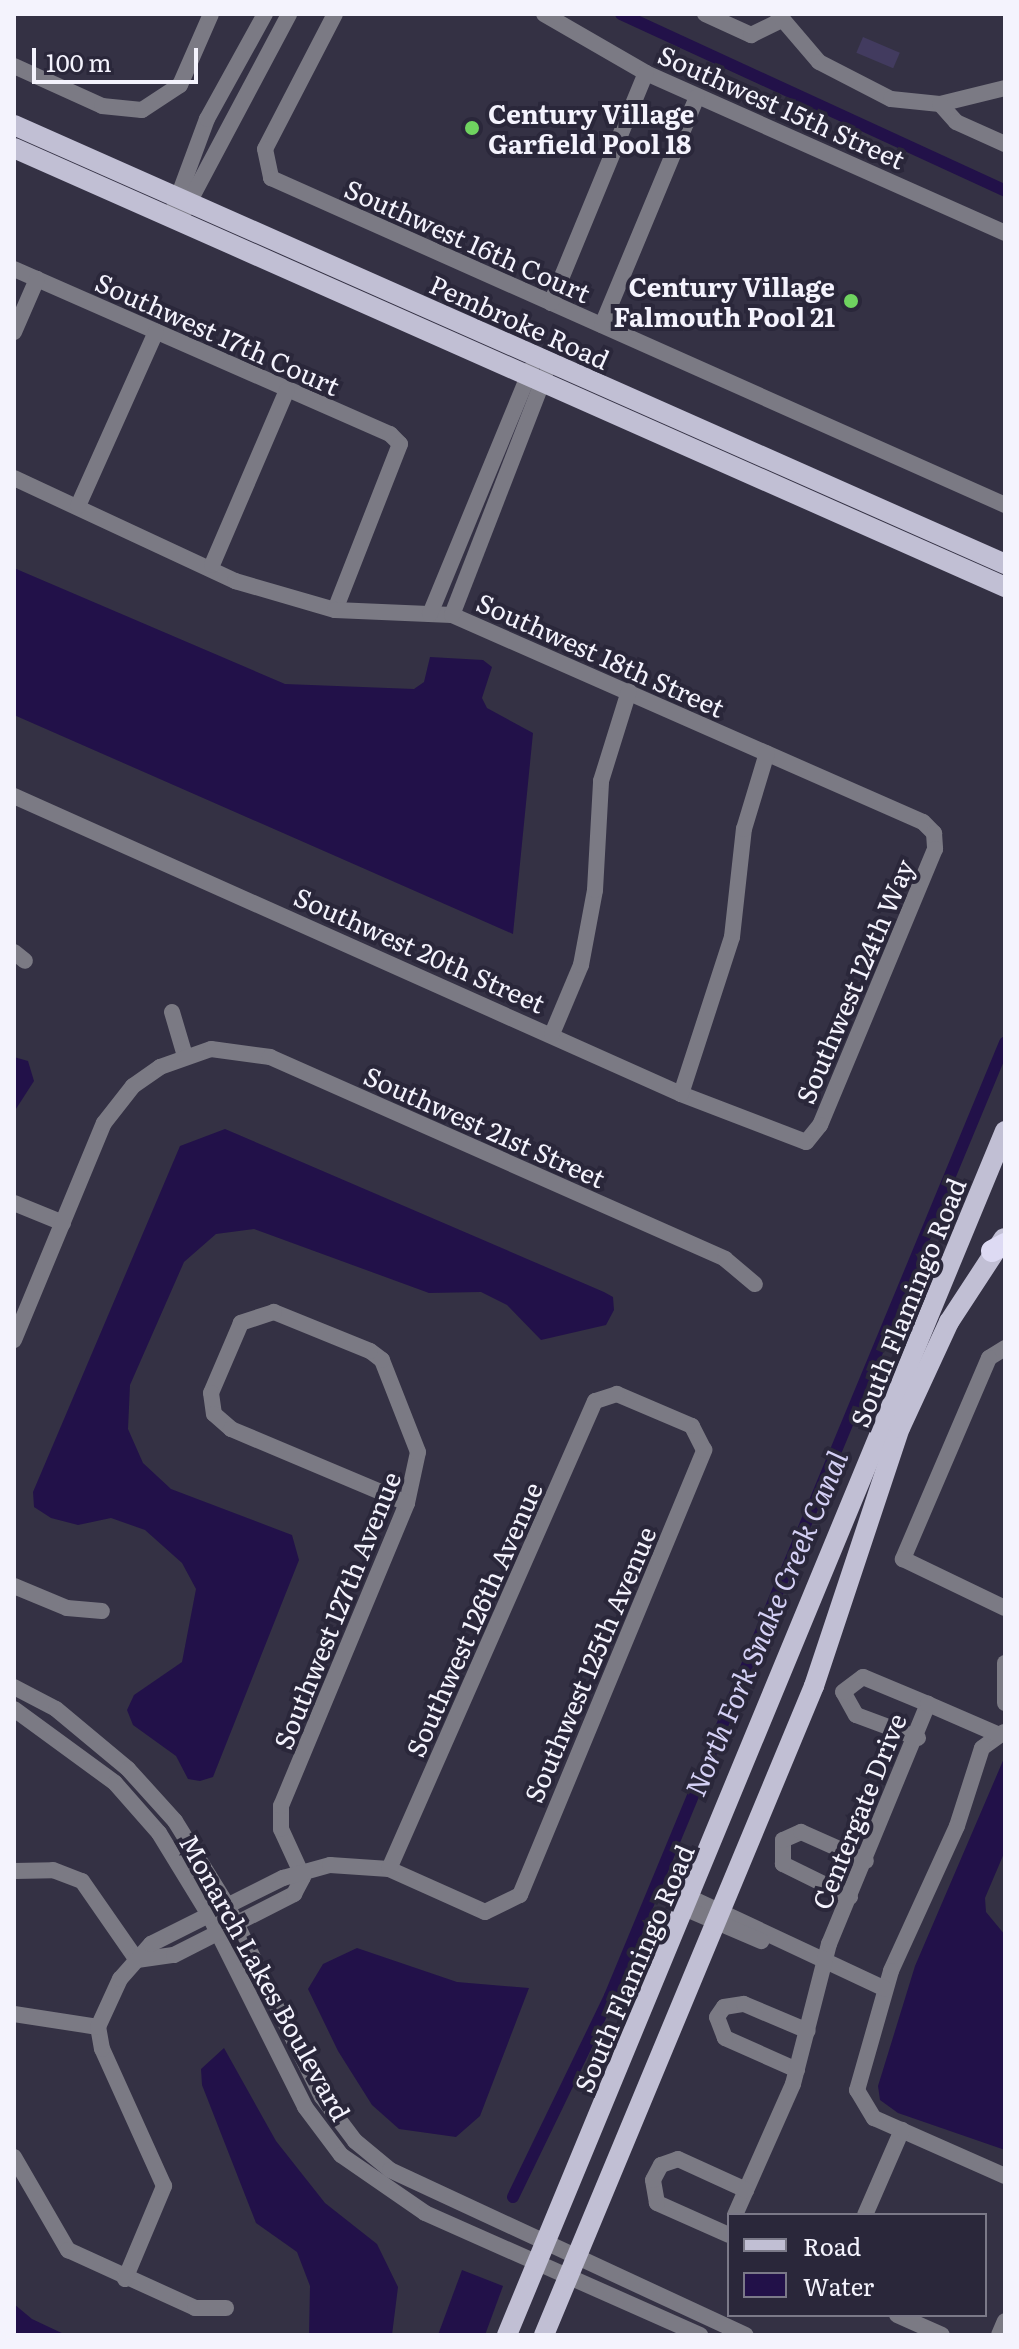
<!DOCTYPE html>
<style>
body{margin:0}
#map{position:relative;width:1019px;height:2349px;overflow:hidden;background:#343144;font-family:Literata,serif}
div>[style]{position:absolute}
.green>*{inset:0;background:#423b5f;transform-origin:0 0}
.water>*{inset:0;background:#221149}
.canal>*{height:12px;margin:-6px;padding:0 6px;transform-origin:6px;border-radius:6px;background:#221149}
.minor>*{height:16px;margin:-8px;padding:0 8px;transform-origin:8px;border-radius:8px;background:#7b7a84}
.major>*{height:20px;margin:-10px;padding:0 10px;transform-origin:10px;border-radius:10px;background:#c1bfd4}
.highway>*{height:22px;margin:-11px;padding:0 11px;transform-origin:11px;border-radius:11px;background:#dddaf3}
.dots>*{width:22px;height:22px;translate:-50% -50%;box-sizing:border-box;border:4px solid #2a273a;border-radius:50%}
span{translate:-50% -50%;white-space:nowrap;text-align:center;line-height:1.15;-webkit-text-stroke:8px #2a273a;paint-order:stroke}
.street-label{font-size:26px;color:#f4f3fd}
.poi-label{font-size:26px;color:#f4f3fd;font-weight:700}
.left{translate:0 -50%;text-align:left}
.right{translate:-100% -50%;text-align:right}
.water-label{font-size:28px;color:#d4d0f5;font-style:italic}
.frame{position:absolute;inset:0;border:16px solid #f4f3fd;pointer-events:none}
.legend{position:absolute;left:727px;top:2213px;width:260px;height:104px;box-sizing:border-box;background:#2a273a;border:2px solid #7b7988;margin:0;padding:10px 14px;list-style:none;font-size:24px;color:#f4f3fd}
.legend li{display:flex;align-items:center;gap:16px;height:40px}
.legend b{width:40px;border:2px solid #7b7988}
.scale{position:absolute;left:32px;top:48px;width:166px;height:36px;box-sizing:border-box;border:4px solid #f4f3fd;border-top:0;padding-left:10px;font-size:24px;line-height:28px;white-space:nowrap;color:#f4f3fd;-webkit-text-stroke:6px #2a273a;paint-order:stroke}
</style>
<div id="map">
<div class="green">
<i style="left:863px;top:37px;width:40px;height:17px;rotate:23deg"></i>
</div>
<div class="water">
<i style="clip-path:polygon(14px 568px,285px 684px,414px 689px,424px 682px,430px 657px,483px 660px,492px 667px,482px 698px,487px 708px,533px 733px,513px 934px,14px 715px)"></i>
<i style="clip-path:polygon(14px 1057px,28px 1061px,34px 1081px,14px 1112px)"></i>
<i style="clip-path:polygon(225px 1129px,604px 1292px,613px 1297px,614px 1310px,606px 1325px,541px 1340px,507px 1305px,481px 1292px,429px 1293px,254px 1229px,216px 1234px,184px 1262px,130px 1385px,128px 1429px,143px 1463px,171px 1489px,292px 1535px,299px 1560px,213px 1777px,200px 1781px,188px 1779px,176px 1756px,133px 1725px,127px 1710px,134px 1695px,182px 1662px,196px 1589px,182px 1563px,145px 1530px,111px 1518px,78px 1525px,51px 1518px,34px 1507px,33px 1492px,180px 1146px)"></i>
<i style="clip-path:polygon(1005px 1756px,1005px 1851px,985px 1898px,986px 1912px,1005px 1935px,1005px 2150px,898px 2113px,880px 2100px,878px 2086px,915px 1966px)"></i>
<i style="clip-path:polygon(357px 1948px,457px 1982px,529px 1988px,480px 2116px,456px 2137px,399px 2129px,372px 2105px,338px 2051px,308px 1989px,323px 1964px)"></i>
<i style="clip-path:polygon(224px 2048px,276px 2141px,325px 2203px,377px 2244px,398px 2287px,392px 2335px,309px 2335px,310px 2286px,297px 2252px,256px 2223px,202px 2085px,201px 2069px)"></i>
<i style="clip-path:polygon(462px 2270px,503px 2286px,485px 2335px,438px 2335px)"></i>
<i style="clip-path:polygon(14px 2304px,32px 2319px,66px 2335px,14px 2335px)"></i>
</div>
<div class="canal">
<i style="left:621px;top:14px;width:423px;rotate:24.7deg"></i>
<i style="left:513px;top:2197px;width:223px;rotate:-64.2deg"></i>
<i style="left:610px;top:1996px;width:1032px;rotate:-67.49deg"></i>
</div>
<div class="minor">
<i style="left:335px;top:14px;width:152px;rotate:117.4deg"></i>
<i style="left:265px;top:149px;width:30px;rotate:78deg"></i>
<i style="left:271px;top:178px;width:804px;rotate:24.01deg"></i>
<i style="left:544px;top:14px;width:118px;rotate:30deg"></i>
<i style="left:646px;top:73px;width:393px;rotate:24deg"></i>
<i style="left:705px;top:14px;width:51px;rotate:24.5deg"></i>
<i style="left:751px;top:35px;width:34px;rotate:-26deg"></i>
<i style="left:778px;top:14px;width:63px;rotate:49.5deg"></i>
<i style="left:819px;top:62px;width:81px;rotate:27.2deg"></i>
<i style="left:891px;top:99px;width:49px;rotate:5.8deg"></i>
<i style="left:940px;top:104px;width:67px;rotate:-13.8deg"></i>
<i style="left:14px;top:66px;width:97px;rotate:24.4deg"></i>
<i style="left:102px;top:106px;width:40px;rotate:5.7deg"></i>
<i style="left:142px;top:110px;width:45px;rotate:-33.3deg"></i>
<i style="left:180px;top:85px;width:77px;rotate:-66.4deg"></i>
<i style="left:940px;top:104px;width:24px;rotate:48deg"></i>
<i style="left:956px;top:122px;width:54px;rotate:24.2deg"></i>
<i style="left:174px;top:208px;width:95px;rotate:-69.7deg"></i>
<i style="left:207px;top:119px;width:120px;rotate:-61.1deg"></i>
<i style="left:185px;top:210px;width:222px;rotate:-62deg"></i>
<i style="left:14px;top:269px;width:411px;rotate:23.7deg"></i>
<i style="left:390px;top:434px;width:14px;rotate:45deg"></i>
<i style="left:400px;top:444px;width:178px;rotate:111.4deg"></i>
<i style="left:551px;top:303px;width:249px;rotate:-67.6deg"></i>
<i style="left:602px;top:325px;width:247px;rotate:-67.4deg"></i>
<i style="left:14px;top:332px;width:58px;rotate:-66.5deg"></i>
<i style="left:14px;top:478px;width:244px;rotate:25deg"></i>
<i style="left:235px;top:581px;width:104px;rotate:16.2deg"></i>
<i style="left:335px;top:610px;width:117px;rotate:2.4deg"></i>
<i style="left:452px;top:615px;width:514px;rotate:23.73deg"></i>
<i style="left:923px;top:822px;width:16px;rotate:45deg"></i>
<i style="left:934px;top:833px;width:16px;rotate:86deg"></i>
<i style="left:935px;top:849px;width:299px;rotate:112.6deg"></i>
<i style="left:820px;top:1125px;width:22px;rotate:129deg"></i>
<i style="left:806px;top:1142px;width:134px;rotate:-159deg"></i>
<i style="left:681px;top:1094px;width:731px;rotate:-155.93deg"></i>
<i style="left:78px;top:506px;width:191px;rotate:-65.9deg"></i>
<i style="left:212px;top:565px;width:190px;rotate:-66.8deg"></i>
<i style="left:430px;top:614px;width:265px;rotate:-67.6deg"></i>
<i style="left:452px;top:615px;width:257px;rotate:-68.8deg"></i>
<i style="left:14px;top:952px;width:14px;rotate:39deg"></i>
<i style="left:172px;top:1012px;width:46px;rotate:73.5deg"></i>
<i style="left:552px;top:1034px;width:75px;rotate:-67.2deg"></i>
<i style="left:581px;top:965px;width:76px;rotate:-79.4deg"></i>
<i style="left:595px;top:890px;width:109px;rotate:-86.8deg"></i>
<i style="left:601px;top:781px;width:94px;rotate:-72.7deg"></i>
<i style="left:681px;top:1094px;width:165px;rotate:-72deg"></i>
<i style="left:732px;top:937px;width:109px;rotate:-83.7deg"></i>
<i style="left:744px;top:829px;width:79px;rotate:-73.2deg"></i>
<i style="left:14px;top:1203px;width:53px;rotate:22.2deg"></i>
<i style="left:14px;top:1340px;width:235px;rotate:-67.5deg"></i>
<i style="left:104px;top:1123px;width:47px;rotate:-51.9deg"></i>
<i style="left:133px;top:1086px;width:33px;rotate:-35deg"></i>
<i style="left:160px;top:1067px;width:54px;rotate:-19.4deg"></i>
<i style="left:211px;top:1049px;width:60px;rotate:7.7deg"></i>
<i style="left:270px;top:1057px;width:498px;rotate:23.9deg"></i>
<i style="left:725px;top:1259px;width:39px;rotate:40deg"></i>
<i style="left:1005px;top:1348px;width:19px;rotate:148deg"></i>
<i style="left:989px;top:1358px;width:219px;rotate:113.2deg"></i>
<i style="left:903px;top:1559px;width:113px;rotate:25.7deg"></i>
<i style="left:14px;top:1586px;width:57px;rotate:22.5deg"></i>
<i style="left:67px;top:1608px;width:35px;rotate:5deg"></i>
<i style="left:1005px;top:1663px;width:40px;rotate:90deg"></i>
<i style="left:14px;top:1687px;width:47px;rotate:27.6deg"></i>
<i style="left:56px;top:1709px;width:94px;rotate:39.8deg"></i>
<i style="left:128px;top:1769px;width:70px;rotate:47.9deg"></i>
<i style="left:175px;top:1821px;width:99px;rotate:58.2deg"></i>
<i style="left:227px;top:1905px;width:214px;rotate:63.7deg"></i>
<i style="left:322px;top:2097px;width:55px;rotate:53.1deg"></i>
<i style="left:355px;top:2141px;width:45px;rotate:39.6deg"></i>
<i style="left:390px;top:2170px;width:392px;rotate:24.9deg"></i>
<i style="left:14px;top:1709px;width:125px;rotate:36.2deg"></i>
<i style="left:115px;top:1783px;width:67px;rotate:48.7deg"></i>
<i style="left:159px;top:1833px;width:96px;rotate:58.6deg"></i>
<i style="left:209px;top:1915px;width:215px;rotate:63.4deg"></i>
<i style="left:305px;top:2107px;width:60px;rotate:53.1deg"></i>
<i style="left:341px;top:2155px;width:102px;rotate:34.6deg"></i>
<i style="left:425px;top:2213px;width:301px;rotate:23.9deg"></i>
<i style="left:1004px;top:1732px;width:27px;rotate:144deg"></i>
<i style="left:982px;top:1748px;width:82px;rotate:107.8deg"></i>
<i style="left:957px;top:1826px;width:159px;rotate:114.5deg"></i>
<i style="left:891px;top:1971px;width:124px;rotate:105.9deg"></i>
<i style="left:857px;top:2090px;width:33px;rotate:59deg"></i>
<i style="left:874px;top:2118px;width:143px;rotate:23.9deg"></i>
<i style="left:918px;top:1738px;width:66px;rotate:-159.6deg"></i>
<i style="left:856px;top:1715px;width:26px;rotate:-119deg"></i>
<i style="left:843px;top:1692px;width:25px;rotate:-37deg"></i>
<i style="left:863px;top:1677px;width:70px;rotate:22.6deg"></i>
<i style="left:14px;top:1871px;width:39px;rotate:-1deg"></i>
<i style="left:53px;top:1870px;width:31px;rotate:21deg"></i>
<i style="left:82px;top:1881px;width:96px;rotate:55.2deg"></i>
<i style="left:303px;top:1877px;width:53px;rotate:-114.6deg"></i>
<i style="left:281px;top:1829px;width:23px;rotate:-90deg"></i>
<i style="left:281px;top:1806px;width:328px;rotate:-67.4deg"></i>
<i style="left:407px;top:1503px;width:52px;rotate:-77.8deg"></i>
<i style="left:418px;top:1452px;width:99px;rotate:-111.4deg"></i>
<i style="left:382px;top:1360px;width:15px;rotate:-143deg"></i>
<i style="left:370px;top:1351px;width:104px;rotate:-157.9deg"></i>
<i style="left:274px;top:1312px;width:35px;rotate:162deg"></i>
<i style="left:241px;top:1323px;width:76px;rotate:113.2deg"></i>
<i style="left:211px;top:1393px;width:21px;rotate:82deg"></i>
<i style="left:214px;top:1414px;width:23px;rotate:41deg"></i>
<i style="left:231px;top:1429px;width:191px;rotate:22.8deg"></i>
<i style="left:850px;top:1897px;width:75px;rotate:-153.8deg"></i>
<i style="left:783px;top:1864px;width:24px;rotate:-90deg"></i>
<i style="left:783px;top:1840px;width:20px;rotate:-24deg"></i>
<i style="left:801px;top:1832px;width:71px;rotate:24deg"></i>
<i style="left:691px;top:1898px;width:214px;rotate:25.1deg"></i>
<i style="left:686px;top:1909px;width:82px;rotate:23.1deg"></i>
<i style="left:137px;top:1960px;width:37px;rotate:-8deg"></i>
<i style="left:174px;top:1955px;width:135px;rotate:-26.9deg"></i>
<i style="left:294px;top:1894px;width:19px;rotate:-62deg"></i>
<i style="left:14px;top:2014px;width:85px;rotate:8.8deg"></i>
<i style="left:797px;top:2070px;width:79px;rotate:-156deg"></i>
<i style="left:725px;top:2038px;width:22px;rotate:-111deg"></i>
<i style="left:717px;top:2017px;width:12px;rotate:-55deg"></i>
<i style="left:724px;top:2007px;width:20px;rotate:-9deg"></i>
<i style="left:744px;top:2004px;width:69px;rotate:22.9deg"></i>
<i style="left:14px;top:2157px;width:108px;rotate:59.9deg"></i>
<i style="left:68px;top:2250px;width:140px;rotate:24.5deg"></i>
<i style="left:195px;top:2308px;width:31px"></i>
<i style="left:735px;top:2215px;width:143px;rotate:-66.1deg"></i>
<i style="left:793px;top:2084px;width:145px;rotate:-75.6deg"></i>
<i style="left:829px;top:1944px;width:260px;rotate:-67.6deg"></i>
<i style="left:928px;top:1704px;width:75px;rotate:23.5deg"></i>
<i style="left:865px;top:2215px;width:93px;rotate:-66.5deg"></i>
<i style="left:729px;top:2235px;width:79px;rotate:-156deg"></i>
<i style="left:657px;top:2203px;width:23px;rotate:-100deg"></i>
<i style="left:653px;top:2180px;width:17px;rotate:-62deg"></i>
<i style="left:661px;top:2165px;width:18px;rotate:-19deg"></i>
<i style="left:678px;top:2159px;width:75px;rotate:24.5deg"></i>
<i style="left:125px;top:2279px;width:101px;rotate:-67.2deg"></i>
<i style="left:164px;top:2186px;width:150px;rotate:-114.3deg"></i>
<i style="left:102px;top:2049px;width:22px;rotate:-100deg"></i>
<i style="left:98px;top:2027px;width:53px;rotate:-65.4deg"></i>
<i style="left:120px;top:1979px;width:47px;rotate:-48.5deg"></i>
<i style="left:151px;top:1944px;width:148px;rotate:-26.6deg"></i>
<i style="left:283px;top:1878px;width:49px;rotate:-15.5deg"></i>
<i style="left:330px;top:1865px;width:59px;rotate:3.9deg"></i>
<i style="left:389px;top:1869px;width:105px;rotate:24.1deg"></i>
<i style="left:485px;top:1912px;width:39px;rotate:-26deg"></i>
<i style="left:520px;top:1895px;width:482px;rotate:-67.5deg"></i>
<i style="left:704px;top:1450px;width:27px;rotate:-117deg"></i>
<i style="left:692px;top:1426px;width:82px;rotate:-156.9deg"></i>
<i style="left:617px;top:1394px;width:23px;rotate:162deg"></i>
<i style="left:595px;top:1401px;width:511px;rotate:113.76deg"></i>
<i style="left:897px;top:2315px;width:49px;rotate:24deg"></i>
<i style="left:999px;top:2335px;width:15px;rotate:-67deg"></i>
</div>
<div class="major">
<i style="left:14px;top:125px;width:1084px;rotate:23.89deg"></i>
<i style="left:14px;top:148px;width:1084px;rotate:23.89deg"></i>
<i style="left:507px;top:2335px;width:1303px;rotate:-67.53deg"></i>
<i style="left:544px;top:2335px;width:703px;rotate:-67.41deg"></i>
<i style="left:814px;top:1686px;width:272px;rotate:-71.6deg"></i>
<i style="left:900px;top:1428px;width:117px;rotate:-65.2deg"></i>
<i style="left:949px;top:1322px;width:100px;rotate:-56.8deg"></i>
</div>
<div class="highway">
<i style="left:992px;top:1251px;width:15px;rotate:-28deg"></i>
</div>
<div class="dots">
<i style="left:472px;top:128px;background:#6fd360"></i>
<i style="left:851px;top:301px;background:#6fd360"></i>
</div>
<div class="street-label">
<span style="left:782px;top:106px;rotate:24deg">Southwest 15th Street</span>
<span style="left:468px;top:240px;rotate:24deg">Southwest 16th Court</span>
<span style="left:520px;top:321px;rotate:24deg">Pembroke Road</span>
<span style="left:218px;top:333px;rotate:24deg">Southwest 17th Court</span>
<span style="left:601px;top:654px;rotate:24deg">Southwest 18th Street</span>
<span style="left:420px;top:949px;rotate:24deg">Southwest 20th Street</span>
<span style="left:854px;top:981px;rotate:-67deg">Southwest 124th Way</span>
<span style="left:485px;top:1126px;rotate:24deg">Southwest 21st Street</span>
<span style="left:907px;top:1302px;rotate:-68deg">South Flamingo Road</span>
<span style="left:336px;top:1610px;rotate:-68deg">Southwest 127th Avenue</span>
<span style="left:473px;top:1619px;rotate:-66deg">Southwest 126th Avenue</span>
<span style="left:589px;top:1664px;rotate:-67deg">Southwest 125th Avenue</span>
<span style="left:858px;top:1811px;rotate:-68deg">Centergate Drive</span>
<span style="left:633px;top:1968px;rotate:-67deg">South Flamingo Road</span>
<span style="left:266px;top:1977px;rotate:61deg">Monarch Lakes Boulevard</span>
</div>
<div class="poi-label">
<span class="left" style="left:488px;top:128px">Century Village<br>Garfield Pool 18</span>
<span class="right" style="left:835px;top:301px">Century Village<br>Falmouth Pool 21</span>
</div>
<div class="water-label">
<span style="left:765px;top:1623px;rotate:-67deg">North Fork Snake Creek Canal</span>
</div>
<div class="frame"></div>
<ul class="legend">
<li><b style="height:10px;background:#c1bfd4"></b>Road</li>
<li><b style="height:22px;background:#221149"></b>Water</li>
</ul>
<div class="scale">100 m</div>
</div>
